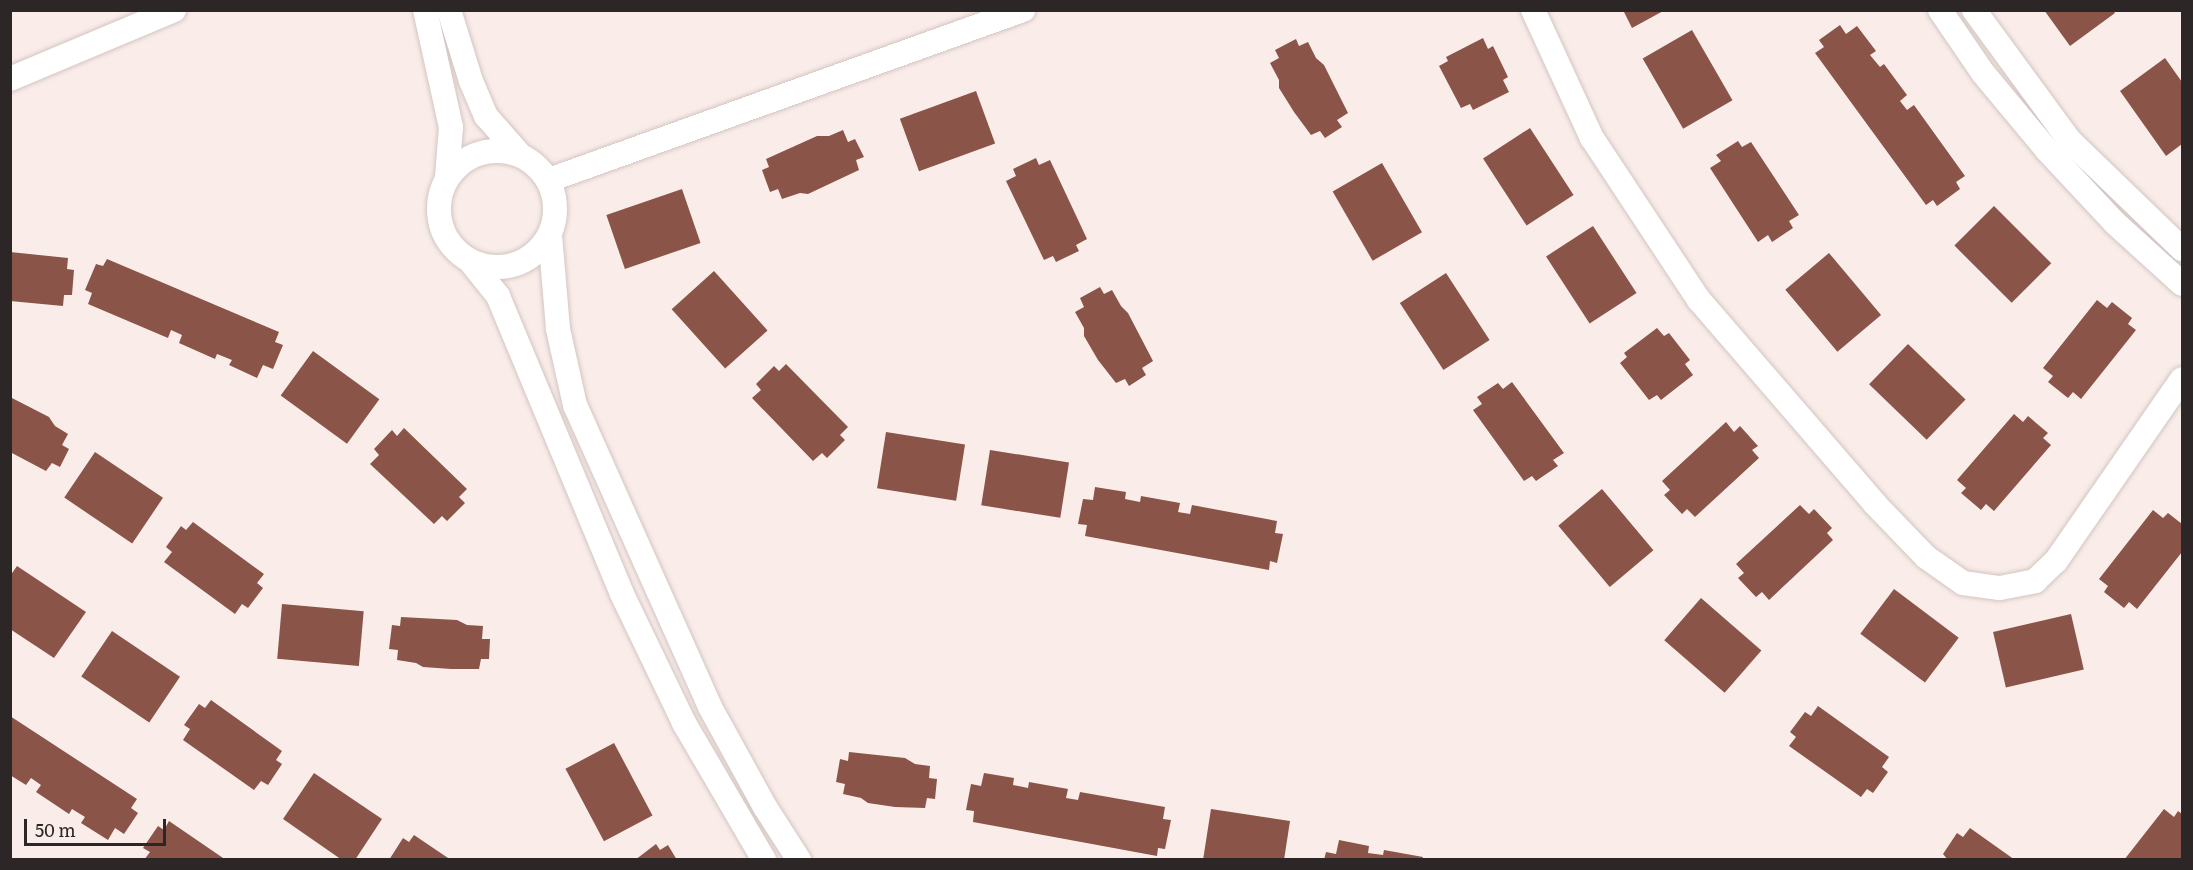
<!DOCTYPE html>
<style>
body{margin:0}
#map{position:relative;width:2193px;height:870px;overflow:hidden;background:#faede9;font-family:Literata,serif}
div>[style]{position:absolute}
.building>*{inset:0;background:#8a5448;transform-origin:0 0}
.roads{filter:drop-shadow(0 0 2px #d2c5c2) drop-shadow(0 0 2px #d2c5c2)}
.minor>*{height:24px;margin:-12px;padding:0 12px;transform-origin:12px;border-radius:12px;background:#fff}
.minor>.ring{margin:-12px;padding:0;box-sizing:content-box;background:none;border:24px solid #fff;border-radius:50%}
span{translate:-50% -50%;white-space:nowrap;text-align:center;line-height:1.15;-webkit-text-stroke:6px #faede9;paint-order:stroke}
.frame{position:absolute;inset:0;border:12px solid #2c2726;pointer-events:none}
.scale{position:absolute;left:24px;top:819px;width:142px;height:27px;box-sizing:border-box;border:3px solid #2c2726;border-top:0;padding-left:8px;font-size:18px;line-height:21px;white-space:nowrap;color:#2c2726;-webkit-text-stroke:4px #faede9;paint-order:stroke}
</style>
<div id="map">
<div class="building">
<i style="clip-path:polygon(1623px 10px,1665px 10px,1632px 28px)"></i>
<i style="clip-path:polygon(2044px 10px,2113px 10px,2115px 13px,2070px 46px)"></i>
<i style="clip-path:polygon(1840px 25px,1846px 34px,1857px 26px,1876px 51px,1870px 55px,1880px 67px,1884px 64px,1907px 95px,1900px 101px,1907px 110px,1914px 105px,1965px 176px,1956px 182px,1960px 189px,1937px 206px,1933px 200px,1926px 205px,1815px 53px,1824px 47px,1819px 40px)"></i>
<i style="left:1692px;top:30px;width:81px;height:57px;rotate:60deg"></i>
<i style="clip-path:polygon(1483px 38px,1488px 49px,1493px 46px,1508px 77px,1503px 80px,1509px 92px,1473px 110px,1470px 104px,1461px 108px,1439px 66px,1448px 61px,1446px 57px)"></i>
<i style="clip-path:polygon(1296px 39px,1299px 46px,1308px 42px,1316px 58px,1324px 65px,1348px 113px,1337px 120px,1342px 127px,1325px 138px,1320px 131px,1311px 135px,1294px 112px,1279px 88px,1279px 80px,1270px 63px,1279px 58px,1275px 50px)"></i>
<i style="clip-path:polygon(2165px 58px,2182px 82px,2182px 144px,2166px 156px,2120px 91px)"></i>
<i style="left:976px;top:91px;width:56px;height:81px;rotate:70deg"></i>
<i style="left:1530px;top:128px;width:80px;height:56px;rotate:57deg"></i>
<i style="clip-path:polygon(843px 130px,848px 142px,855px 139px,864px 157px,856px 160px,859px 170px,808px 194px,800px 193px,782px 199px,778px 189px,770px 192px,762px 170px,769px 167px,766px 159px,817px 136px,829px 136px)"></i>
<i style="clip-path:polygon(1738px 141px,1742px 147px,1751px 142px,1799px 215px,1789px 221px,1793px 228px,1772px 242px,1768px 235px,1758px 242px,1710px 168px,1721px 161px,1716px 155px)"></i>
<i style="clip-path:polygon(1036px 158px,1039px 165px,1050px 160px,1087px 239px,1076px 245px,1079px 251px,1056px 262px,1053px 256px,1044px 260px,1006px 181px,1016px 176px,1013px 169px)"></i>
<i style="left:1382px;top:163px;width:80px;height:57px;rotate:60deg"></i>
<i style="left:682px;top:189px;width:57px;height:80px;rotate:71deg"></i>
<i style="left:1994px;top:206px;width:81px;height:56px;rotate:45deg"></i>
<i style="left:1593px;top:226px;width:80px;height:56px;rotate:57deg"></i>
<i style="clip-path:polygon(10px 252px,68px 258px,67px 269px,74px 270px,72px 295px,64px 295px,63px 306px,10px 301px)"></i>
<i style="left:1829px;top:253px;width:81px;height:57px;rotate:50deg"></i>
<i style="clip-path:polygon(107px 259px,279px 332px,275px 342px,283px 345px,273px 369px,263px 365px,257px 378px,229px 365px,232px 360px,217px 354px,215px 359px,179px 343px,182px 335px,171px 330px,168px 338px,88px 304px,92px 293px,85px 290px,96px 264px,103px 266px)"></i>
<i style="left:714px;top:271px;width:80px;height:57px;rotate:48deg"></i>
<i style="left:1446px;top:273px;width:80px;height:55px;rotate:57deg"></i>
<i style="clip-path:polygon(1100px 287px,1104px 294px,1112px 290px,1121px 306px,1128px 313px,1153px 361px,1142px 368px,1146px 375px,1129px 386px,1125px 379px,1116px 383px,1098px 360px,1084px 336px,1084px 328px,1075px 312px,1084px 307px,1080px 298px)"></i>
<i style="clip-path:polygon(2097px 300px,2107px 308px,2112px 302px,2132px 318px,2128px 324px,2136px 330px,2081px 399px,2073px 392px,2068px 398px,2048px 382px,2053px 376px,2043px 368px)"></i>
<i style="clip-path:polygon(1657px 328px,1664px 336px,1669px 333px,1690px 360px,1685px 364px,1693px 375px,1661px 400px,1657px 395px,1649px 400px,1620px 363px,1627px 357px,1624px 353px)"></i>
<i style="left:1908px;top:344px;width:80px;height:56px;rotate:44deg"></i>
<i style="left:313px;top:351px;width:82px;height:55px;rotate:36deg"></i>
<i style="clip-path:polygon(786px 364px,848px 427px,840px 435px,845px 440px,827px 458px,822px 453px,813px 461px,752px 398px,761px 390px,756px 384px,774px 366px,779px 371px)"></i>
<i style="clip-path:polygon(1512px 382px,1564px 453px,1553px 460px,1558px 466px,1536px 481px,1532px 476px,1524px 481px,1473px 410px,1482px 404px,1477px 397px,1498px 383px,1503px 389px)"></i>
<i style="clip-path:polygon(10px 397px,49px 417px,55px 426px,68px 434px,62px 445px,69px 449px,60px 467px,52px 463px,46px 471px,10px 452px)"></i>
<i style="clip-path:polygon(2014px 414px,2023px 422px,2028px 416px,2048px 433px,2043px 438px,2051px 445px,1994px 511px,1986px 504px,1981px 510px,1961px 493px,1966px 488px,1957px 480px)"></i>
<i style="clip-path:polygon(1726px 422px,1734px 432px,1740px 426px,1758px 446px,1752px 450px,1759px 458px,1695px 517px,1687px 509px,1682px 514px,1664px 495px,1670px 490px,1662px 481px)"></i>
<i style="clip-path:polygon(404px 428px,467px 489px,459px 497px,465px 503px,447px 521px,442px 516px,434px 524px,370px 464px,379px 455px,374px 449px,392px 430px,397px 436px)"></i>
<i style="left:886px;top:432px;width:80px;height:57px;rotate:9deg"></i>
<i style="left:990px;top:450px;width:80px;height:56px;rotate:9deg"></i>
<i style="left:95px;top:452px;width:82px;height:55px;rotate:34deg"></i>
<i style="clip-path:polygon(1095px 487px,1126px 492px,1125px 499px,1140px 502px,1141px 496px,1180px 503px,1178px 512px,1190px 514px,1192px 505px,1277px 521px,1275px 533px,1283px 534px,1277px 563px,1270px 561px,1269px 570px,1085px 536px,1087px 525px,1078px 524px,1083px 499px,1093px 500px)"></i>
<i style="left:1602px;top:489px;width:80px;height:57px;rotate:50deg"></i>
<i style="clip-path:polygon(1800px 505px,1809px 514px,1814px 509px,1832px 528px,1827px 533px,1833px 540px,1769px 600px,1762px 592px,1756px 597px,1738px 578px,1744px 573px,1736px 564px)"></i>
<i style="clip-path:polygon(2153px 510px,2163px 518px,2168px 513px,2182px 524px,2182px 552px,2137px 609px,2129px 602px,2124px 608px,2104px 592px,2108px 586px,2099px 579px)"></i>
<i style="clip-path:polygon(193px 522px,264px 574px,257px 583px,263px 588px,248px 608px,242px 604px,235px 614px,164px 562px,172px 552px,166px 547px,181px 526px,186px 530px)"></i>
<i style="clip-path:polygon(17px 566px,86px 612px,54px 658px,10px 629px,10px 576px)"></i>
<i style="left:1894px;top:589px;width:81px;height:56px;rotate:37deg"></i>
<i style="left:1701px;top:598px;width:80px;height:56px;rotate:41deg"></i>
<i style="left:282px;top:604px;width:82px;height:55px;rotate:5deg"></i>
<i style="left:2071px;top:614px;width:57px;height:80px;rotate:77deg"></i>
<i style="clip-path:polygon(401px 617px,457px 620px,467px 625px,483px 626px,482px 639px,490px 639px,489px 659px,481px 659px,479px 669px,451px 669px,423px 667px,416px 663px,397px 660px,398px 650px,389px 649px,392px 625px,400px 626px)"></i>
<i style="left:112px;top:631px;width:82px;height:55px;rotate:34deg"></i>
<i style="clip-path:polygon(211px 700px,282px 751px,276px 760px,282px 764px,268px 785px,261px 781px,254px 790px,183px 740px,190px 729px,184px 725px,199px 704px,205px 708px)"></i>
<i style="clip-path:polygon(1818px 706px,1889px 757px,1882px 767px,1888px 772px,1873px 793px,1867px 789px,1861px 797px,1789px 746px,1796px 737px,1790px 732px,1805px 712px,1811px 716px)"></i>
<i style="clip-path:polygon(10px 716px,137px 799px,131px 808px,138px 813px,124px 834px,115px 828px,108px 840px,81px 823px,85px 817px,72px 809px,69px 814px,36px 792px,41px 785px,31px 778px,26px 785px,10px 775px)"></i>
<i style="left:614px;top:743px;width:82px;height:55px;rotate:62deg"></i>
<i style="clip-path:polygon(849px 752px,905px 758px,915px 764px,930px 766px,929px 778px,937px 779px,935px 799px,927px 798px,925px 808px,895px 807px,868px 803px,861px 798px,843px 794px,845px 784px,836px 782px,840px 759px,848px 761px)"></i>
<i style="clip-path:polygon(314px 773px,382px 819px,355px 860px,342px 860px,283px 819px)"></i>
<i style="clip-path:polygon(984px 773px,1014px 778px,1013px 785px,1028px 788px,1029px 782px,1068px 789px,1066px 798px,1078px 800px,1080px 792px,1165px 807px,1163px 819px,1171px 820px,1165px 849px,1158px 848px,1157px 856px,973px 822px,974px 811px,966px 810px,971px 784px,981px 786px)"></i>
<i style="clip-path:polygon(1211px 809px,1290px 821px,1284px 860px,1203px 860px)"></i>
<i style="clip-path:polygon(2164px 809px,2174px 817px,2178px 811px,2182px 814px,2182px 860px,2124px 860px)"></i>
<i style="clip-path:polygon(169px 821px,226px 860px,144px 860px,150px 852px,143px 848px,158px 826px,164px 830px)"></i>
<i style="clip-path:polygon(1970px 828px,2015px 860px,1948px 860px,1943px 854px,1957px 833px,1963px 837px)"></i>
<i style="clip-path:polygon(414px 835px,451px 860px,389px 860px,403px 838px,409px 842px)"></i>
<i style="clip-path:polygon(1339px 840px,1369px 846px,1368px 853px,1383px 855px,1384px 850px,1423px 857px,1422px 860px,1324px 860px,1326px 852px,1336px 854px)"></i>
<i style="clip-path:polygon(656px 844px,660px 850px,668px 845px,677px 860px,635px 860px)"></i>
</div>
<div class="roads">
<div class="minor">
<i style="left:425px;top:10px;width:120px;rotate:77.5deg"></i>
<i style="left:451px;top:127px;width:50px;rotate:94.6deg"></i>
<i style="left:449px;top:10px;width:74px;rotate:72.8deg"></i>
<i style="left:471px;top:81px;width:38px;rotate:67deg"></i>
<i style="left:486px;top:116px;width:50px;rotate:49deg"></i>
<i style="left:1533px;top:10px;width:141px;rotate:65.3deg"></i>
<i style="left:1592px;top:138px;width:194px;rotate:56.6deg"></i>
<i style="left:1699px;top:300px;width:268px;rotate:49.2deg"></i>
<i style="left:1874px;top:503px;width:75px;rotate:46.1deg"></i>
<i style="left:1926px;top:557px;width:45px;rotate:35.1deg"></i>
<i style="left:1963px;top:583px;width:37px;rotate:8deg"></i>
<i style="left:2000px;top:588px;width:36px;rotate:-11deg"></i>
<i style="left:2035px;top:581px;width:29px;rotate:-44deg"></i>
<i style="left:2056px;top:561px;width:221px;rotate:-55.3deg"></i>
<i style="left:1940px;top:10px;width:76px;rotate:55.7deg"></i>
<i style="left:1983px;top:73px;width:99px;rotate:50.3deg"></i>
<i style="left:2046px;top:149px;width:101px;rotate:47deg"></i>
<i style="left:2115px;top:223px;width:91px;rotate:42.3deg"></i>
<i style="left:1974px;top:10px;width:161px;rotate:53.8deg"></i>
<i style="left:2069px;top:140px;width:157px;rotate:44deg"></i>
<i style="left:10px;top:79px;width:178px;rotate:-22.8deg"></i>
<i class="ring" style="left:439px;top:151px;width:92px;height:92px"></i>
<i style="left:549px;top:180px;width:504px;rotate:-19.73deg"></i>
<i style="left:550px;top:235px;width:94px;rotate:85.1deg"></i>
<i style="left:558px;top:329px;width:78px;rotate:77.4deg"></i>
<i style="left:575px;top:405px;width:331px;rotate:65.9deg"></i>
<i style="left:710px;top:707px;width:114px;rotate:61.2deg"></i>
<i style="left:765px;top:807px;width:63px;rotate:57.3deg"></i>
<i style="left:470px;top:261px;width:45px;rotate:51.3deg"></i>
<i style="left:498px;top:296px;width:323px;rotate:67.4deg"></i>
<i style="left:622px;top:594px;width:143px;rotate:64.3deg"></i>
<i style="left:684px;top:723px;width:159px;rotate:59.7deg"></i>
</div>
</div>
<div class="frame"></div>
<div class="scale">50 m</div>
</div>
